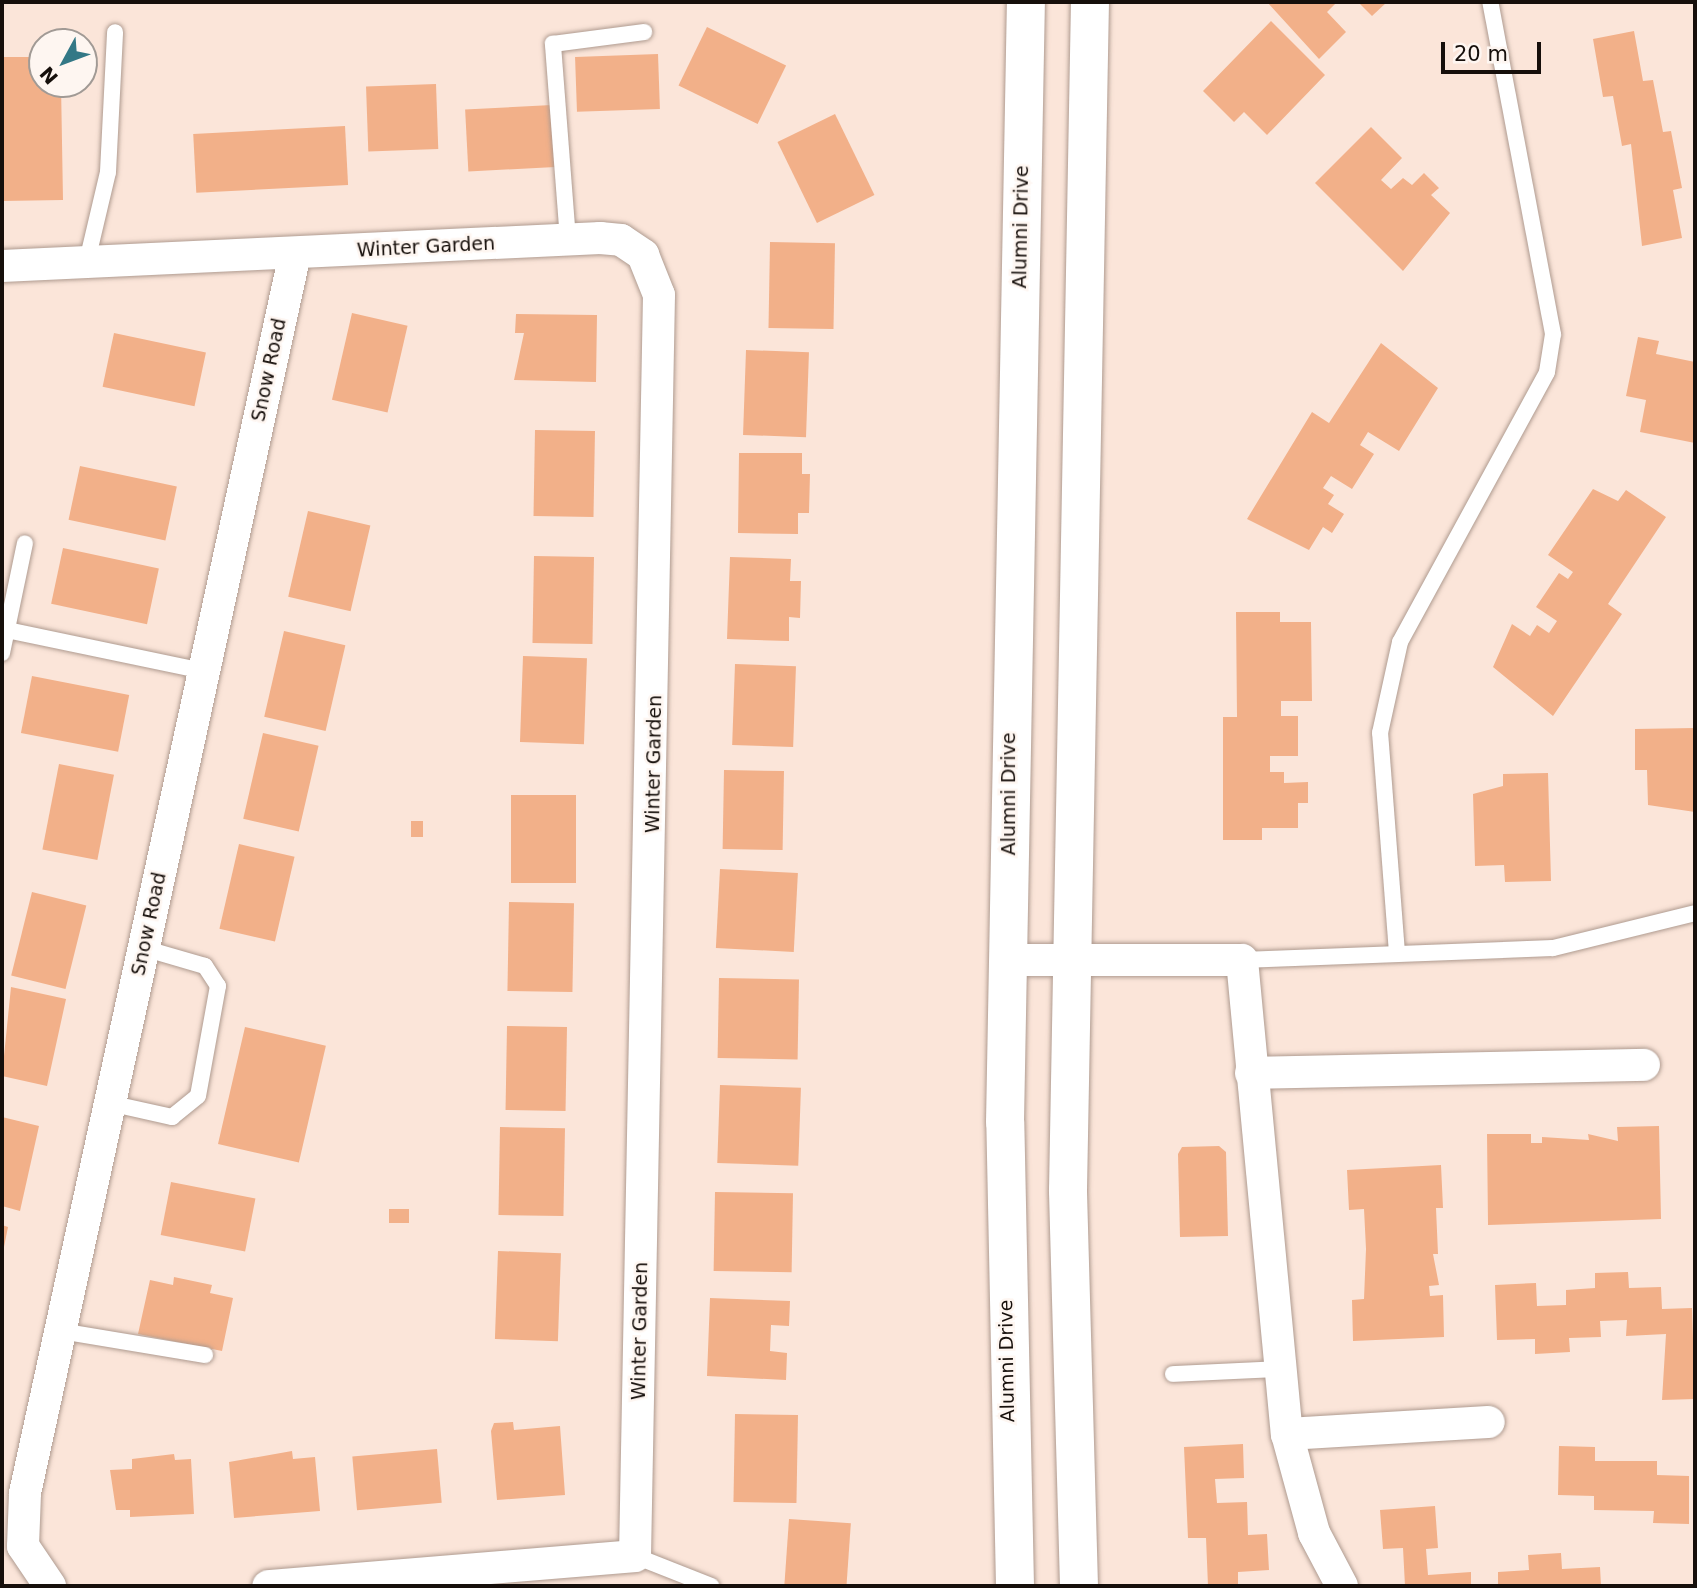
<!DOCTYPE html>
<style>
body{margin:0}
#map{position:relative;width:1697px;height:1588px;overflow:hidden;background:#fbe5d9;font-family:"DejaVu Sans",sans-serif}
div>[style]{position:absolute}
.building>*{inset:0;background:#f2b089;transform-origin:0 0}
.roads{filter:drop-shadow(0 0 2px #af9b90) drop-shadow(0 0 2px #af9b90)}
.service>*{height:16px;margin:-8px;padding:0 8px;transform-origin:8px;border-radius:8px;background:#fff}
.minor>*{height:32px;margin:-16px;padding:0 16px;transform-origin:16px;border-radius:16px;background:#fff}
.secondary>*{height:38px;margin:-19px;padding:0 19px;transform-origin:19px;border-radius:19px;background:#fff}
span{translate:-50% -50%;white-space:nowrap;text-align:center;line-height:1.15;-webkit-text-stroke:5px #fef6f1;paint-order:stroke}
.street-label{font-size:19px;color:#160f0b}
.frame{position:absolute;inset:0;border:4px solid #160f0b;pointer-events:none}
.north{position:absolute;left:28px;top:28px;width:70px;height:70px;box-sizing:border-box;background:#fef6f1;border:2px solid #a19a95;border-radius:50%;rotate:229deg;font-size:19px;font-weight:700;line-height:28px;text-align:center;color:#160f0b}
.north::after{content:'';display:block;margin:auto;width:24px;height:32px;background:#337886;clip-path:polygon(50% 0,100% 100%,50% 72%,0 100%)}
.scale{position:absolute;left:1441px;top:42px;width:100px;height:32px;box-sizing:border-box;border:4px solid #160f0b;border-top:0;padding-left:9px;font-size:21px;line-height:24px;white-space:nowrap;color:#160f0b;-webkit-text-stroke:5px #fef6f1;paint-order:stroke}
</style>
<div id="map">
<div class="building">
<i style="clip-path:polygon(1267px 2px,1337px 2px,1327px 12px,1346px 32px,1319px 59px)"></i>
<i style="clip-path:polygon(1358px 2px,1387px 2px,1372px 16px)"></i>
<i style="clip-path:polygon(1271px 21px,1325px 75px,1267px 135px,1244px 112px,1234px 122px,1203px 91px)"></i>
<i style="left:707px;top:27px;width:88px;height:65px;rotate:26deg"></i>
<i style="clip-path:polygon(1634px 31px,1643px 81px,1653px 80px,1663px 132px,1671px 131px,1682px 188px,1673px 190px,1682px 238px,1642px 246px,1631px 144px,1622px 146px,1613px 96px,1603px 97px,1593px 39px)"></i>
<i style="left:658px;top:54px;width:55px;height:83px;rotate:88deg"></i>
<i style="clip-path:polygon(2px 57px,42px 57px,42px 84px,61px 84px,63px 200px,2px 201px)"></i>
<i style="left:436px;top:84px;width:65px;height:70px;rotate:88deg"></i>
<i style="left:552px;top:105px;width:62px;height:87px;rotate:87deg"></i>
<i style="left:835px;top:114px;width:90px;height:64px;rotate:64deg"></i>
<i style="left:345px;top:126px;width:59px;height:152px;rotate:87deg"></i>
<i style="clip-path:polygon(1371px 127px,1402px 158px,1381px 180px,1391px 189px,1403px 178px,1412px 185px,1424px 173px,1439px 188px,1431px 195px,1450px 213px,1403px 271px,1315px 183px)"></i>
<i style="left:770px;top:242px;width:65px;height:86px;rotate:1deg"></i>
<i style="left:352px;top:313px;width:57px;height:89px;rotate:13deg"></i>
<i style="clip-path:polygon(516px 314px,597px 315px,596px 382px,514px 380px,524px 333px,515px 333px)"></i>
<i style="left:114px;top:333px;width:94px;height:55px;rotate:12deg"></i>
<i style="clip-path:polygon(1638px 337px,1659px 341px,1656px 354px,1695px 362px,1695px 443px,1640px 432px,1646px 400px,1626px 396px)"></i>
<i style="clip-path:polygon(1381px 343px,1438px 388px,1399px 451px,1368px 432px,1360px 445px,1374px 454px,1352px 489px,1331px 476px,1323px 488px,1334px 495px,1328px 504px,1344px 514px,1332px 533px,1323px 527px,1309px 550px,1247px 519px,1312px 412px,1329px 423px)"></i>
<i style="left:746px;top:350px;width:63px;height:85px;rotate:2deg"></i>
<i style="left:535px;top:430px;width:60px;height:86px;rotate:1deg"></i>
<i style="clip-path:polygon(739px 453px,802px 453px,802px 474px,810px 474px,809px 513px,798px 513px,798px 534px,738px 533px)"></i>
<i style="left:80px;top:466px;width:99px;height:55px;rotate:12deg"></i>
<i style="clip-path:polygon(1593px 489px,1618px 501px,1626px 490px,1666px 517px,1608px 604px,1622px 614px,1553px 716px,1493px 667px,1512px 624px,1530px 636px,1537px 625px,1549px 633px,1557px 621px,1536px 607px,1559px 573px,1568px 579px,1573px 572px,1548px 555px)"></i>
<i style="left:308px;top:511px;width:64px;height:88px;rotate:13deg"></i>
<i style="left:63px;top:548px;width:98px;height:57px;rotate:12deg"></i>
<i style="left:534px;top:556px;width:60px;height:87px;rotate:1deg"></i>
<i style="clip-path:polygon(730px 557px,791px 559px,790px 581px,801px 581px,800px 618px,789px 617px,789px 641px,727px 639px)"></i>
<i style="clip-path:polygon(1236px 612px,1280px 612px,1280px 622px,1311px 622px,1312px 701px,1281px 701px,1281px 716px,1298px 716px,1298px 756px,1270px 756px,1270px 772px,1284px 772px,1284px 783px,1308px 782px,1308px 803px,1298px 803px,1298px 828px,1262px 828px,1262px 840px,1223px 840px,1223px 717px,1237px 717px)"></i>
<i style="left:284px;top:631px;width:63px;height:88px;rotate:13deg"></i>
<i style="left:523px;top:656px;width:64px;height:86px;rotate:2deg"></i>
<i style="left:735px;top:664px;width:61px;height:81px;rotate:2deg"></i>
<i style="left:32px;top:676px;width:99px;height:58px;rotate:11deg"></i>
<i style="clip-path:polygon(1695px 728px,1695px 812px,1648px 805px,1647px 770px,1635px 770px,1635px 729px)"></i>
<i style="left:263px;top:733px;width:57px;height:88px;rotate:13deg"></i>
<i style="left:59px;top:764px;width:56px;height:87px;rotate:11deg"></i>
<i style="left:724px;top:770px;width:60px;height:79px;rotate:1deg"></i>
<i style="clip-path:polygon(1548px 773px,1551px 881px,1505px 882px,1504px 865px,1475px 866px,1473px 794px,1503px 786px,1503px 774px)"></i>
<i style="left:511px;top:795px;width:65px;height:88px"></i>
<i style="left:411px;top:821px;width:12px;height:16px"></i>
<i style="left:239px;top:844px;width:57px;height:87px;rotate:13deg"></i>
<i style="left:720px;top:869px;width:78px;height:79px;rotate:3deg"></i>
<i style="left:32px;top:892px;width:56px;height:86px;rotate:14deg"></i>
<i style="left:509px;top:902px;width:65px;height:89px;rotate:1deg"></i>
<i style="left:719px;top:978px;width:80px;height:80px;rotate:1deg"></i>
<i style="clip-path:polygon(11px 987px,66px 999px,47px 1086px,2px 1076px)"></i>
<i style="left:507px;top:1026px;width:60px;height:84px;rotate:1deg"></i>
<i style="left:245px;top:1027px;width:83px;height:120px;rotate:13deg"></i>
<i style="left:720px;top:1085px;width:81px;height:78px;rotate:2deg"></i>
<i style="clip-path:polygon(2px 1117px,39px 1126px,20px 1211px,2px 1206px)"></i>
<i style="clip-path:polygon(1659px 1126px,1661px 1219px,1488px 1225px,1487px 1134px,1531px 1134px,1531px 1143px,1542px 1143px,1542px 1137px,1589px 1140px,1588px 1134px,1618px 1141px,1617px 1127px)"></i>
<i style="left:500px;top:1127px;width:65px;height:88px;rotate:1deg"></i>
<i style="clip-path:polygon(1219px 1146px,1226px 1152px,1228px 1236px,1180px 1237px,1178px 1154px,1182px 1147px)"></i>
<i style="clip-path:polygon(1441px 1165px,1443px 1208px,1436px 1208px,1438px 1254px,1433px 1254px,1439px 1285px,1429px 1286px,1430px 1296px,1443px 1295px,1444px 1337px,1353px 1341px,1352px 1300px,1364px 1299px,1366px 1249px,1364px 1209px,1349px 1210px,1347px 1170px)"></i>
<i style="left:171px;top:1182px;width:86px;height:54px;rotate:11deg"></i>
<i style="left:715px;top:1192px;width:78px;height:79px;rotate:1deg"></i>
<i style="left:389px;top:1209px;width:20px;height:14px"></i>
<i style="clip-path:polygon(2px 1225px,8px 1227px,3px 1252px,2px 1252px)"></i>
<i style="left:498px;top:1251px;width:63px;height:88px;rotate:2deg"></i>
<i style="clip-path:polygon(1628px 1272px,1629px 1288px,1661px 1287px,1662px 1309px,1692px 1308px,1695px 1399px,1662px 1400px,1666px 1334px,1626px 1336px,1627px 1320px,1600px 1321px,1601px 1337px,1569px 1338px,1570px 1352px,1535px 1354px,1535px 1339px,1497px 1340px,1495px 1285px,1536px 1283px,1537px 1306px,1566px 1305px,1566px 1290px,1595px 1288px,1595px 1273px)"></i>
<i style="clip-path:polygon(174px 1277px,212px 1285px,210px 1293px,233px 1298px,222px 1351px,138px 1334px,150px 1280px,173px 1285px)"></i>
<i style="clip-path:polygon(710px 1298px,790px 1301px,789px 1326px,771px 1325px,770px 1351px,787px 1353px,786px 1380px,707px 1376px)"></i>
<i style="left:735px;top:1414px;width:63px;height:88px;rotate:1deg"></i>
<i style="clip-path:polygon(513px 1422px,514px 1430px,560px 1426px,565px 1495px,497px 1500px,491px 1431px,494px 1423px)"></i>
<i style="clip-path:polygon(1243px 1444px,1244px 1478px,1215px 1479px,1217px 1503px,1247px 1502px,1248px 1535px,1267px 1534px,1269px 1570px,1238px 1572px,1238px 1586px,1208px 1586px,1206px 1538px,1188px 1538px,1184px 1447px)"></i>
<i style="clip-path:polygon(1559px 1446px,1595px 1447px,1595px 1461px,1657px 1461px,1657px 1475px,1689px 1476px,1689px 1524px,1653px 1523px,1654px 1511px,1594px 1510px,1594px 1496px,1558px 1495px)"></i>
<i style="left:437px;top:1449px;width:54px;height:85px;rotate:85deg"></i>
<i style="clip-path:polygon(292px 1451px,293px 1459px,315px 1457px,320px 1511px,234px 1518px,229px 1462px)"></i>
<i style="clip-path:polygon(174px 1454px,175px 1460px,191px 1459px,194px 1514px,130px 1517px,130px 1510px,116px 1510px,110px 1470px,132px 1469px,132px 1459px)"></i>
<i style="clip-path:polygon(1435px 1506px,1438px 1548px,1426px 1549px,1428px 1575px,1471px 1572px,1471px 1586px,1405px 1586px,1403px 1548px,1383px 1549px,1380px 1510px)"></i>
<i style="left:789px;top:1519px;width:62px;height:67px;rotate:4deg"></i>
<i style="clip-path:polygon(1561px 1553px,1562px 1569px,1600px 1567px,1601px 1586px,1498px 1586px,1498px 1572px,1529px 1570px,1528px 1555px)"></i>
</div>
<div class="roads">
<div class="service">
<i style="left:568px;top:240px;width:197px;rotate:-94.4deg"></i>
<i style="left:553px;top:44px;width:92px;rotate:-7.5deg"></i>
<i style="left:87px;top:261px;width:91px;rotate:-76.7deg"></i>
<i style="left:108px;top:172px;width:140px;rotate:-87.1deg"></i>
<i style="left:7px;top:630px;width:201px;rotate:11.8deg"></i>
<i style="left:2px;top:653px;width:112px;rotate:-78.2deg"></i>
<i style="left:1397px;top:953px;width:221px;rotate:-94.4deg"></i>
<i style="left:1380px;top:733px;width:93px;rotate:-77.6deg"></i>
<i style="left:1400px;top:642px;width:307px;rotate:-61.4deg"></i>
<i style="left:1547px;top:372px;width:38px;rotate:-81deg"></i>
<i style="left:1553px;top:334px;width:338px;rotate:-100.7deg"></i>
<i style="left:1242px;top:960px;width:311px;rotate:-2.2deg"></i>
<i style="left:1553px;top:948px;width:146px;rotate:-13.8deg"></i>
<i style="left:109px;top:1103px;width:65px;rotate:12.5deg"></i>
<i style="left:172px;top:1117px;width:33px;rotate:-39deg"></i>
<i style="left:198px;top:1096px;width:112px;rotate:-79.7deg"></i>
<i style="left:218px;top:986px;width:24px;rotate:-123deg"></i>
<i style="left:205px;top:966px;width:65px;rotate:-163.8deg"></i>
<i style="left:60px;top:1331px;width:147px;rotate:9.4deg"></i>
<i style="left:1173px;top:1374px;width:106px;rotate:-2.7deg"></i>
<i style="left:635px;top:1556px;width:82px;rotate:21.5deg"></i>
</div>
<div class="minor">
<i style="left:2px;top:266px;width:599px;rotate:-2.68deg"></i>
<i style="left:600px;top:238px;width:21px;rotate:5deg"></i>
<i style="left:621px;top:240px;width:27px;rotate:34deg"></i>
<i style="left:643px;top:255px;width:43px;rotate:68.2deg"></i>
<i style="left:659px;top:295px;width:1261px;rotate:91.09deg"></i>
<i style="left:635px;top:1556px;width:368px;rotate:175.3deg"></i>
<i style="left:1008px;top:960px;width:234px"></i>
<i style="left:1242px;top:960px;width:476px;rotate:84.6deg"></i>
<i style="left:1287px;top:1434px;width:103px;rotate:74.7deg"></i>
<i style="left:1314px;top:1533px;width:60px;rotate:62.2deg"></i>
<i style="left:1251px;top:1073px;width:393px;rotate:-1.2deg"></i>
<i style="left:1287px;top:1434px;width:202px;rotate:-3.4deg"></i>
<i style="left:50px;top:1586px;width:48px;rotate:-124deg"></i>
<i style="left:23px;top:1546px;width:53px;rotate:-87.8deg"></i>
<i style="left:25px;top:1493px;width:1268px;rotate:-77.71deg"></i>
</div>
<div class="secondary">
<i style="left:1015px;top:1586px;width:464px;rotate:-91.2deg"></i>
<i style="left:1005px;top:1122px;width:1120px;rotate:-88.93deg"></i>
<i style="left:1079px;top:1586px;width:396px;rotate:-91.6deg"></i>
<i style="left:1068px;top:1190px;width:1188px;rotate:-88.94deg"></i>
</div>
</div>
<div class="street-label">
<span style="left:1021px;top:227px;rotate:-89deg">Alumni Drive</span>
<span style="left:426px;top:247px;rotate:-3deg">Winter Garden</span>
<span style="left:269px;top:370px;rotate:-78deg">Snow Road</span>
<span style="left:654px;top:764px;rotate:-89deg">Winter Garden</span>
<span style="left:1009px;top:794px;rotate:-90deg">Alumni Drive</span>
<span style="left:149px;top:924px;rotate:-78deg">Snow Road</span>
<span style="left:640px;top:1331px;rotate:-89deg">Winter Garden</span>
<span style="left:1007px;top:1361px;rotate:-91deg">Alumni Drive</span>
</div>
<div class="frame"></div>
<div class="north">N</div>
<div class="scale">20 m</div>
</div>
